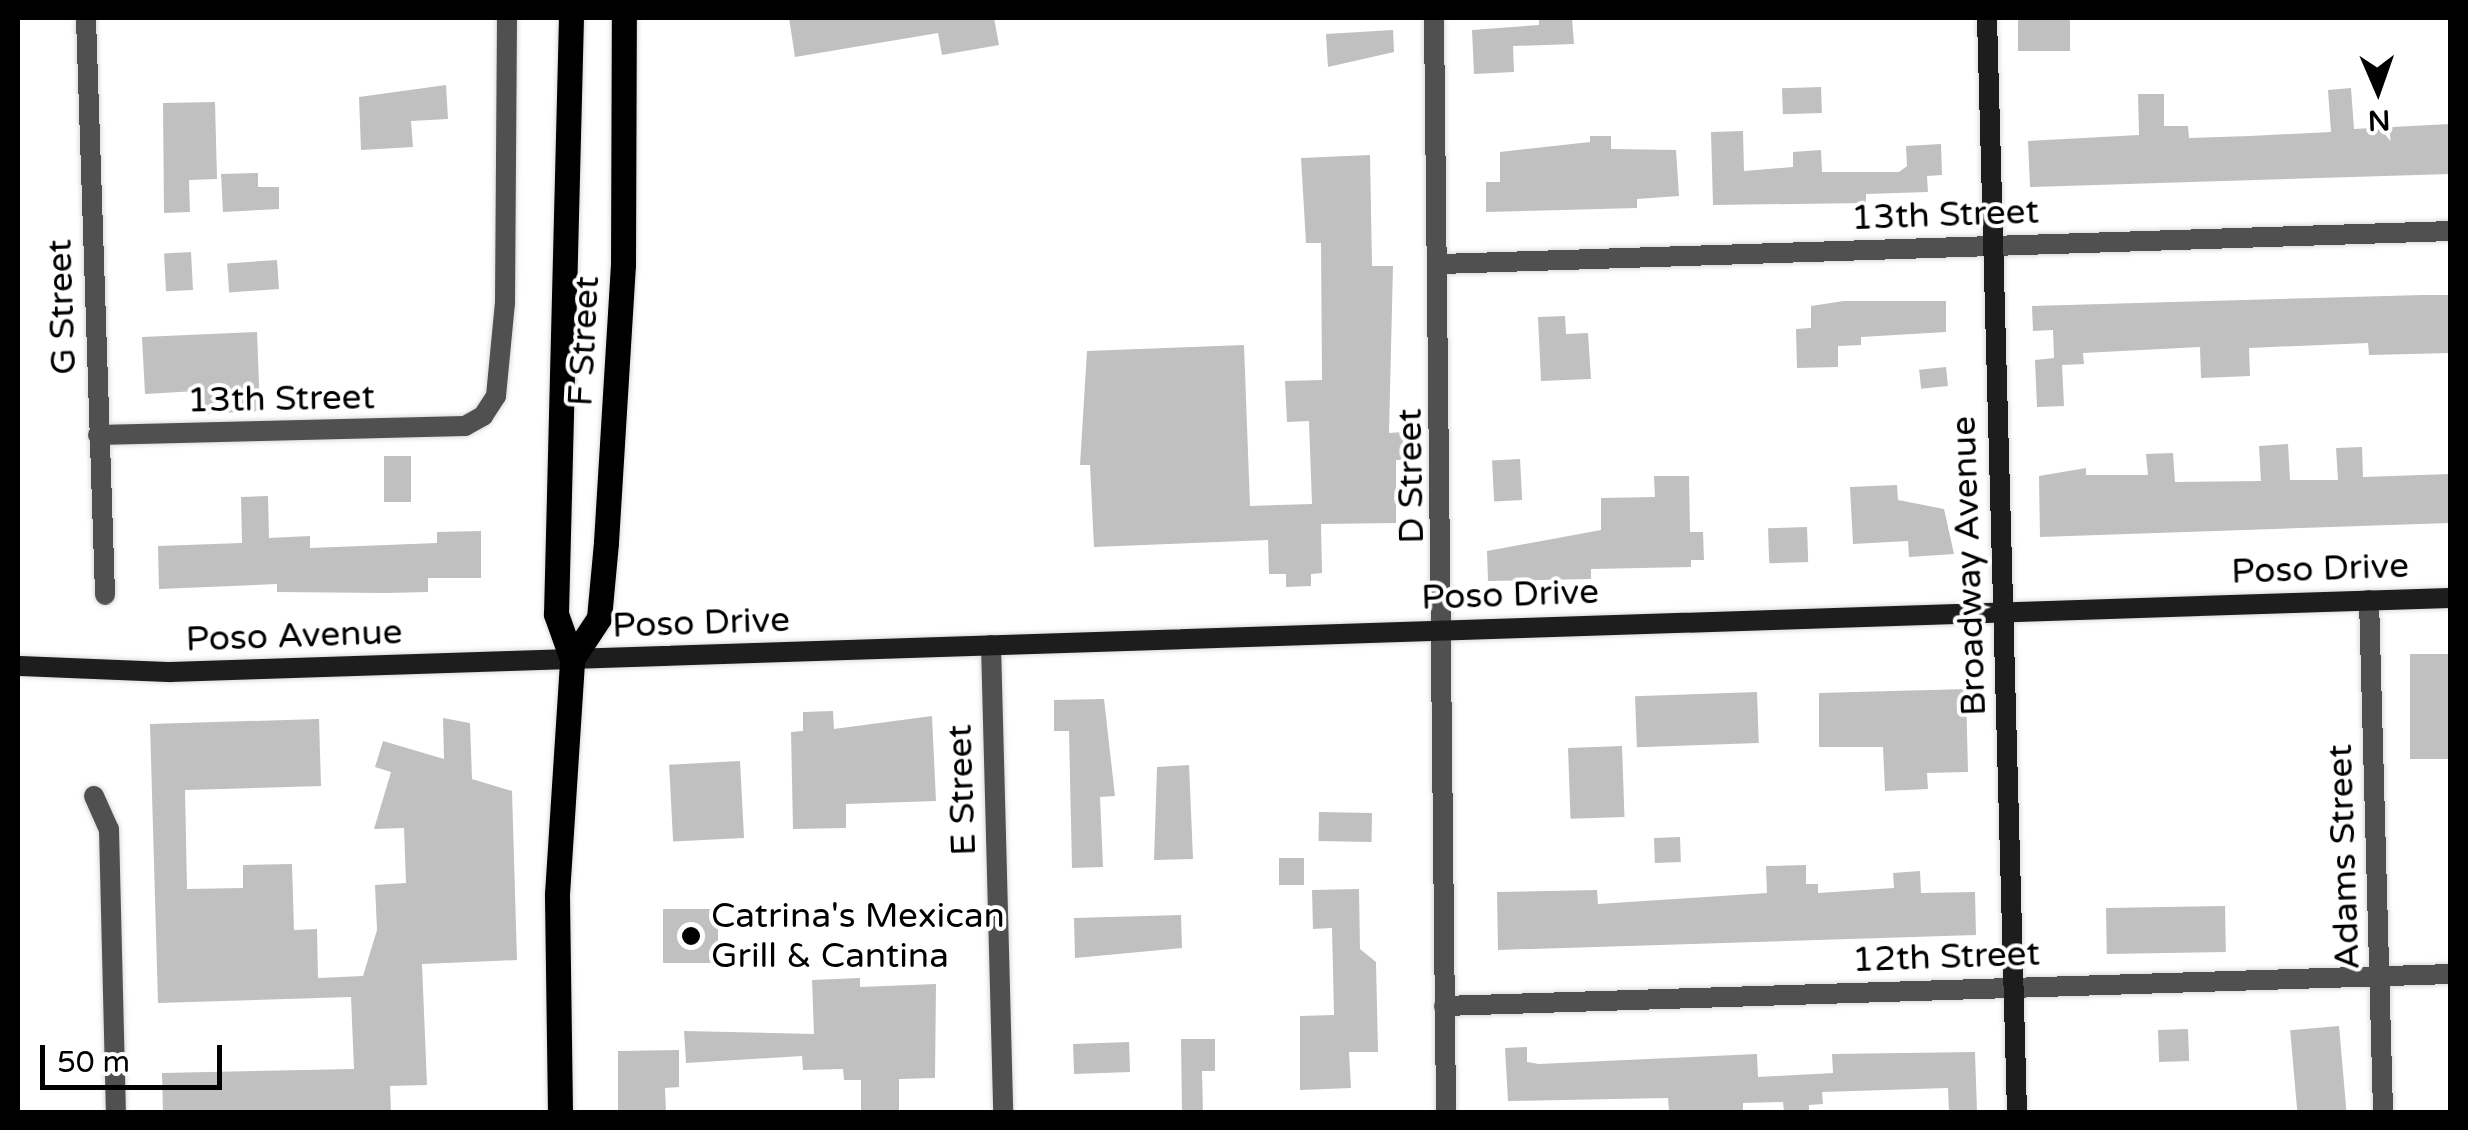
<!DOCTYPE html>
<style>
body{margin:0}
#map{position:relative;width:2468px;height:1130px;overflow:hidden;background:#fff;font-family:"Varela Round",sans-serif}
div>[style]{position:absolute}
.building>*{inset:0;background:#c0c0c0;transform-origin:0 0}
.roads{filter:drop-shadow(0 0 2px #dbdbdb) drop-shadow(0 0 2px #dbdbdb)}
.street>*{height:20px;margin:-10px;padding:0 10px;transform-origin:10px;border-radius:10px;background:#505050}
.secondary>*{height:20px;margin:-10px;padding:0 10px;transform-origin:10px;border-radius:10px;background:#1d1d1d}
.primary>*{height:25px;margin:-12.5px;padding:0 12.5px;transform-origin:12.5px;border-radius:12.5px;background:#000}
.dots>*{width:28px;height:28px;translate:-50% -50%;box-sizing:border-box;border:5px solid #fff;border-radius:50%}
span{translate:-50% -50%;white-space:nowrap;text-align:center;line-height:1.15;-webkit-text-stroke:8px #fff;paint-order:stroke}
.street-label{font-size:35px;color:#000}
.poi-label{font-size:35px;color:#000}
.left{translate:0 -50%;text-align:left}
.frame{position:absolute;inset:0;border:20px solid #000;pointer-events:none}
.north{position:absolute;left:2328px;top:40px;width:100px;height:100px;-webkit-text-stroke:8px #fff;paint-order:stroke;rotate:178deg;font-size:28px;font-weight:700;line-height:40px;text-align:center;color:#000}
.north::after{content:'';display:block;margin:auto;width:35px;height:45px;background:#000;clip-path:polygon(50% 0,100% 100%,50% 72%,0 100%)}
.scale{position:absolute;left:40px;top:1045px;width:182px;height:45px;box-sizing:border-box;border:5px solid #000;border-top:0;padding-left:12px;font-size:30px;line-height:35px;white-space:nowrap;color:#000;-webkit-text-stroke:8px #fff;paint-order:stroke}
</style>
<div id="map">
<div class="building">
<i style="clip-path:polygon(789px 18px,994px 18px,999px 45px,942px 55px,938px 33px,795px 57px)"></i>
<i style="clip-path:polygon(1539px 18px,1572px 18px,1574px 44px,1513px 46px,1514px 72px,1474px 74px,1472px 30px,1539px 25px)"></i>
<i style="left:2018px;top:18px;width:52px;height:33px"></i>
<i style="clip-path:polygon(1393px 30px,1394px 52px,1328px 67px,1326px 34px)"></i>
<i style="clip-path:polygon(446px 85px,448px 119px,411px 121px,413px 147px,361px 150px,359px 97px)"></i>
<i style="left:1821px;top:87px;width:26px;height:39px;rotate:88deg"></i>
<i style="clip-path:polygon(2351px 88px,2354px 129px,2450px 124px,2450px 174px,2030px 187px,2028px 141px,2139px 135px,2138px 94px,2164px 94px,2164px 126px,2188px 126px,2189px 138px,2250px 136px,2331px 132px,2328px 90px)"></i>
<i style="clip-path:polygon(215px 102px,217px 179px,189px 180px,190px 212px,164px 213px,163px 103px)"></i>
<i style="clip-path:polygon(1743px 131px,1744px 171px,1793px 167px,1793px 152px,1821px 150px,1822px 172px,1899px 172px,1907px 166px,1906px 146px,1941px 144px,1942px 175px,1927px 176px,1928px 192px,1866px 194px,1866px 203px,1713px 205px,1711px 132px)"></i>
<i style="clip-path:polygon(1590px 136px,1611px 136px,1611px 149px,1676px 150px,1679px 196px,1637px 199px,1637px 208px,1486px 212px,1486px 182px,1500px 182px,1500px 152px,1590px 142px)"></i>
<i style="clip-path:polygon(1370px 155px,1372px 266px,1393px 266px,1389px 433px,1403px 432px,1404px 460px,1396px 460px,1396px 523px,1321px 524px,1322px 573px,1311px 574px,1311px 586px,1286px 587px,1286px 574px,1269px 574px,1268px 540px,1094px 547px,1090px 465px,1080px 465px,1087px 351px,1244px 345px,1250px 506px,1312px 504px,1309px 421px,1287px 422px,1285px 381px,1322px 380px,1321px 243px,1306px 243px,1301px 158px)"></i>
<i style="clip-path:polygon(258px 173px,258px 187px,279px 187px,279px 209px,223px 212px,221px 174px)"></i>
<i style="left:191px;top:252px;width:38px;height:27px;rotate:87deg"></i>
<i style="left:277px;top:260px;width:29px;height:50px;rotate:86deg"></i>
<i style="clip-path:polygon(2423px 295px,2450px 295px,2450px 353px,2369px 355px,2368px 343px,2249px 348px,2250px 376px,2201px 378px,2200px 347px,2083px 353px,2084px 364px,2062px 365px,2064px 406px,2037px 407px,2035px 360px,2054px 358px,2053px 330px,2033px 331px,2032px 306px)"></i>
<i style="clip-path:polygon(1844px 301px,1946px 301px,1946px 332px,1861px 337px,1861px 345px,1838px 346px,1838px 367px,1797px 368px,1796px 329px,1811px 328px,1811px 306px)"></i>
<i style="clip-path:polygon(1565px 316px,1566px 334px,1588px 333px,1591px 379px,1541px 381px,1538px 317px)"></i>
<i style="clip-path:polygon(257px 332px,260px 411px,198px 414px,197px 391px,145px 394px,142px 337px)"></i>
<i style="left:1946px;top:367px;width:19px;height:27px;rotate:84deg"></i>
<i style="clip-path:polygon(2288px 444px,2290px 480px,2338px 480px,2336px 448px,2362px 447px,2363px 477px,2450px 474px,2450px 523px,2040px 537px,2039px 476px,2086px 468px,2086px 475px,2148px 475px,2146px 454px,2173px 453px,2175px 482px,2261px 481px,2259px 446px)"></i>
<i style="left:384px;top:456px;width:27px;height:46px"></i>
<i style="left:1520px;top:459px;width:41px;height:28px;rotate:87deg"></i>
<i style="clip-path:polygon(1654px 476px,1689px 476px,1690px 532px,1703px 532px,1704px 560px,1691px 560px,1691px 567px,1591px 569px,1591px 579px,1488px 581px,1487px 551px,1601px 530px,1601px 498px,1655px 497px)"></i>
<i style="clip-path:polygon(1897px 485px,1898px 500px,1944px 509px,1954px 554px,1909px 557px,1908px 541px,1853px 544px,1850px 487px)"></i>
<i style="clip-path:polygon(268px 496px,269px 538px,310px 536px,310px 548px,437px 543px,437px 532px,481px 531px,481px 578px,428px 578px,428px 592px,386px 593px,277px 592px,277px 584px,159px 589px,158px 546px,242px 543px,241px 497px)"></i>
<i style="left:1807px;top:527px;width:35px;height:39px;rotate:88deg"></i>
<i style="left:2450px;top:654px;width:105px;height:40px;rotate:90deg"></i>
<i style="clip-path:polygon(1966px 689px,1968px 772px,1927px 773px,1928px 789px,1885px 791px,1883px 747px,1819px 747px,1819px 693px)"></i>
<i style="left:1757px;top:692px;width:51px;height:122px;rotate:88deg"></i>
<i style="clip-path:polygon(1104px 699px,1115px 796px,1100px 797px,1103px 867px,1072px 868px,1069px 731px,1054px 731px,1054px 700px)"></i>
<i style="clip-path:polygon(833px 711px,834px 729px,932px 716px,936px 801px,846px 804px,846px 828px,793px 829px,791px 732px,803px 731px,803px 712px)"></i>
<i style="clip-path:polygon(443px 718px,470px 723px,472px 779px,512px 791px,517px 960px,422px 964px,427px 1085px,390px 1086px,391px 1112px,163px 1112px,162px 1073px,354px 1069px,351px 997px,158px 1003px,150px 724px,319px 719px,321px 786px,185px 790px,187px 889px,243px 888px,243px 865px,292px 864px,294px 930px,317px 929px,318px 978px,363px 976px,377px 930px,375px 885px,406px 883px,404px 828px,374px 829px,391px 772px,375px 767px,383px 741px,444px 759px)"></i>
<i style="left:1622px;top:746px;width:71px;height:54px;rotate:88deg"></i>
<i style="left:740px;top:761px;width:77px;height:71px;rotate:87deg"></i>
<i style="clip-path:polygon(1189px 765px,1193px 859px,1154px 860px,1157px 767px)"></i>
<i style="left:1319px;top:812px;width:53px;height:29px;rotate:1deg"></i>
<i style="left:1680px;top:837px;width:25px;height:26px;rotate:88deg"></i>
<i style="left:1279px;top:858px;width:25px;height:27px"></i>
<i style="clip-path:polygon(1806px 865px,1806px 884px,1818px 884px,1818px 893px,1894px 888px,1893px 873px,1920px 871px,1921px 893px,1975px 892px,1976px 935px,1498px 950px,1497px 892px,1597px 890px,1598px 904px,1767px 893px,1766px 866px)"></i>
<i style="clip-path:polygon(1359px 889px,1360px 949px,1376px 962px,1378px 1052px,1349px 1052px,1351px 1088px,1300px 1090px,1300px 1016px,1334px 1015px,1332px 928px,1313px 929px,1312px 890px)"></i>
<i style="left:2225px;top:906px;width:46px;height:119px;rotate:89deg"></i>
<i style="left:663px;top:909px;width:55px;height:54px"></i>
<i style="clip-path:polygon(1181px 915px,1182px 948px,1075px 958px,1074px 918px)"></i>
<i style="clip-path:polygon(860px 978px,860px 987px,936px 984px,935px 1078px,899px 1079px,899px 1110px,861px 1111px,861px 1080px,844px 1080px,843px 1069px,803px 1070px,802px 1056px,686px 1063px,684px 1031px,814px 1034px,812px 980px)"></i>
<i style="left:2339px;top:1026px;width:86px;height:49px;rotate:85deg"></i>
<i style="left:2188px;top:1029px;width:32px;height:30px;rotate:88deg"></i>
<i style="clip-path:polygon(1181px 1039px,1215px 1039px,1215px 1071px,1202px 1071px,1203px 1112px,1182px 1112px)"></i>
<i style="left:1129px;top:1042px;width:30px;height:56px;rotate:88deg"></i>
<i style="clip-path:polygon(1527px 1047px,1527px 1062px,1539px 1064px,1757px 1054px,1758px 1077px,1833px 1073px,1832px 1054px,1975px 1052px,1977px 1112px,1949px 1112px,1948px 1088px,1822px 1092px,1823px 1104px,1809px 1105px,1809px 1112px,1784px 1112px,1783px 1102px,1743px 1103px,1743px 1112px,1669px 1112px,1668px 1098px,1508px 1101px,1505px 1048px)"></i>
<i style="clip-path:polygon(679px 1050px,679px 1087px,665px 1088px,666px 1112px,618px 1112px,618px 1051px)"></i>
</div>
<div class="roads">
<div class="street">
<i style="left:86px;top:18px;width:577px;rotate:88.11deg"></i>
<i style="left:1434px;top:18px;width:1094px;rotate:89.37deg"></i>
<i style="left:1441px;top:264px;width:1010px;rotate:-1.87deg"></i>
<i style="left:98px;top:435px;width:367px;rotate:-1.4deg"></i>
<i style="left:465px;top:426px;width:21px;rotate:-29deg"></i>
<i style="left:483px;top:416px;width:24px;rotate:-57deg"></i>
<i style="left:496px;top:396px;width:93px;rotate:-84.5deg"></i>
<i style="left:505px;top:303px;width:285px;rotate:-89.6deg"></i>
<i style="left:2369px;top:600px;width:512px;rotate:88.43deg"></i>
<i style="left:991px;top:645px;width:467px;rotate:88.5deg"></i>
<i style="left:94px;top:796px;width:36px;rotate:66deg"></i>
<i style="left:109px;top:829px;width:283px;rotate:88.6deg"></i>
<i style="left:1444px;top:1006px;width:1007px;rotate:-1.82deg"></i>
</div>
<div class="secondary">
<i style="left:1987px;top:18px;width:1094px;rotate:88.43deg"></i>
<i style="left:18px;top:666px;width:152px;rotate:2.3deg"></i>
<i style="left:170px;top:672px;width:2281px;rotate:-1.86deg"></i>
</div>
<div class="primary">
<i style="left:572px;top:659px;width:49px;rotate:-56.6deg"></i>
<i style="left:599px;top:618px;width:76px;rotate:-84.7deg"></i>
<i style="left:606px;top:542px;width:278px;rotate:-86.5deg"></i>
<i style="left:623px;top:265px;width:247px;rotate:-89.8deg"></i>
<i style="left:560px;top:1112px;width:218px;rotate:-90.8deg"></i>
<i style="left:557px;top:894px;width:235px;rotate:-86.3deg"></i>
<i style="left:572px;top:659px;width:48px;rotate:-109.6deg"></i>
<i style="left:556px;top:614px;width:596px;rotate:-88.56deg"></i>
</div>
</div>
<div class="dots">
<i style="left:691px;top:936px;background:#000"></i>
</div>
<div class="street-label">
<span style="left:1945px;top:215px;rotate:-2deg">13th Street</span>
<span style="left:62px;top:307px;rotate:-92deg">G Street</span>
<span style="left:584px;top:341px;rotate:-87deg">F Street</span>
<span style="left:281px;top:399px;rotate:-1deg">13th Street</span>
<span style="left:1411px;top:476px;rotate:-91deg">D Street</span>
<span style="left:1969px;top:566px;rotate:-92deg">Broadway Avenue</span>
<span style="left:2320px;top:569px;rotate:-2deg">Poso Drive</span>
<span style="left:1510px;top:595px;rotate:-2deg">Poso Drive</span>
<span style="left:701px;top:623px;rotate:-2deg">Poso Drive</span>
<span style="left:294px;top:636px;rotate:-2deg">Poso Avenue</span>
<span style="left:962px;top:790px;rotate:-92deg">E Street</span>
<span style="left:2344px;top:857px;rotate:-92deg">Adams Street</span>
<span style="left:1946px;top:957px;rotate:-2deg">12th Street</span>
</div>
<div class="poi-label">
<span class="left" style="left:711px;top:936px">Catrina's Mexican<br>Grill &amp; Cantina</span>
</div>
<div class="frame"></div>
<div class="north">N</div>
<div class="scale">50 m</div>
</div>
